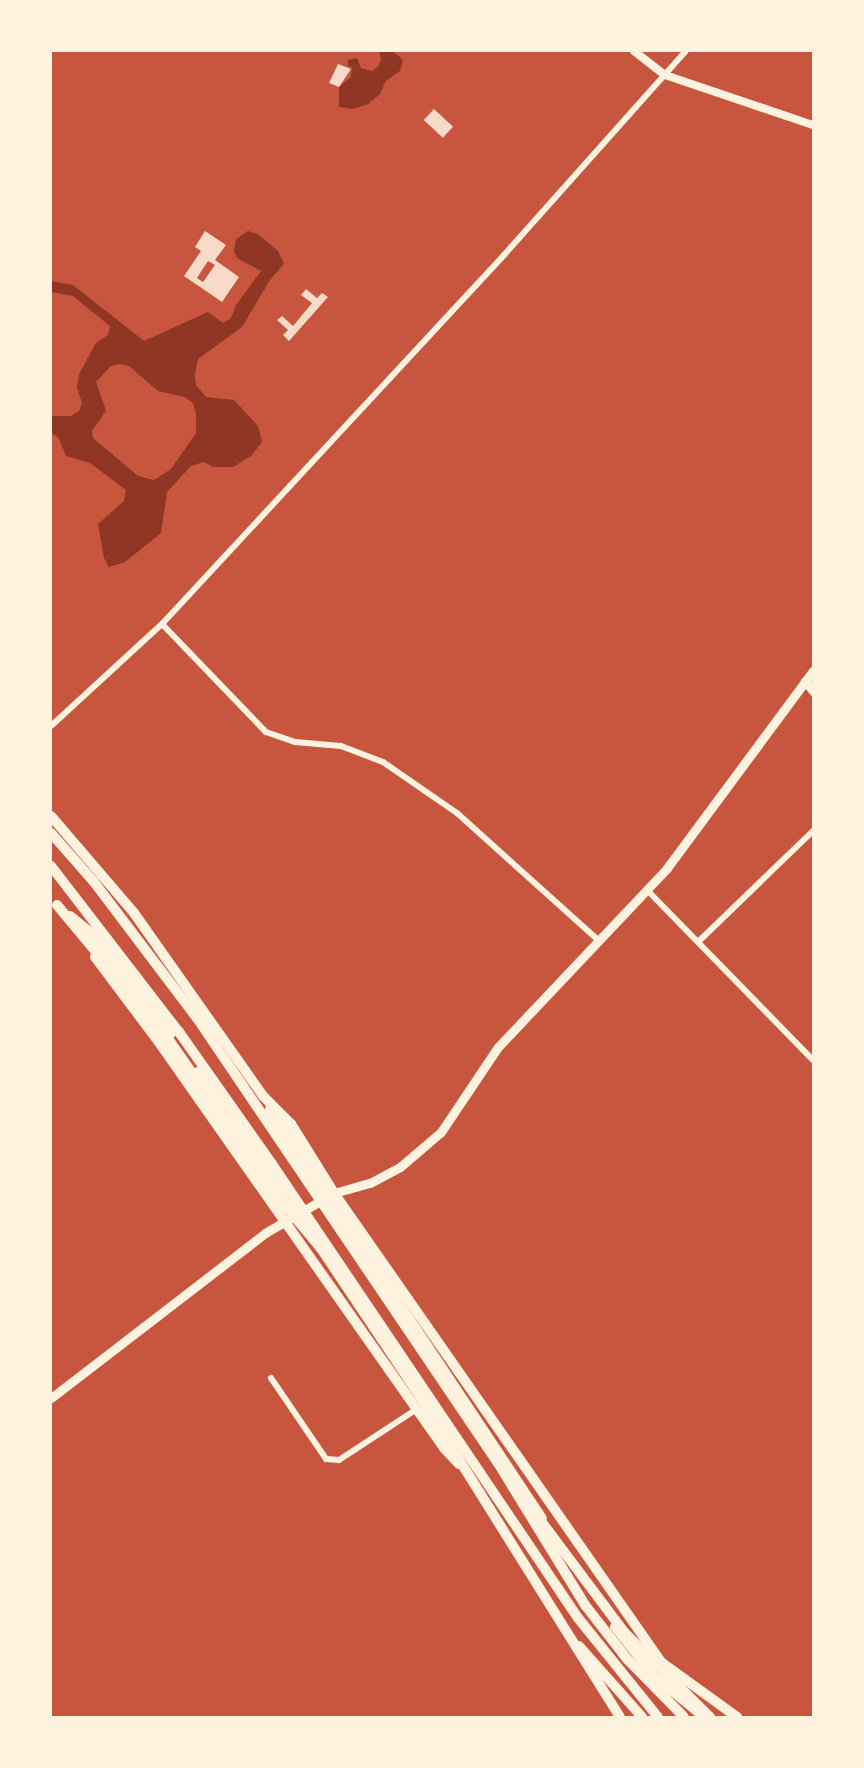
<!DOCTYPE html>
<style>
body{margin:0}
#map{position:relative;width:864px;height:1768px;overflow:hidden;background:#c8553d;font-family:"Open Sans",sans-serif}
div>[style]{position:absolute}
.water>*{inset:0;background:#8f3625}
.building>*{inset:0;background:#f7dbc8;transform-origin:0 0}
.minor>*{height:6px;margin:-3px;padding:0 3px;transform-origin:3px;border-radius:3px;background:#fff3e0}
.tertiary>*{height:8px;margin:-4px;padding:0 4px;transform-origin:4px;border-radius:4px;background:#fff3e0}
.secondary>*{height:9px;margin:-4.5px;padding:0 4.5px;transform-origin:4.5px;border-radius:4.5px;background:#fff3e0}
.primary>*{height:10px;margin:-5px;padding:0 5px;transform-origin:5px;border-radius:5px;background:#fff3e0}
.trunk>*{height:10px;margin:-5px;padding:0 5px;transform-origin:5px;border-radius:5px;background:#fff3e0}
span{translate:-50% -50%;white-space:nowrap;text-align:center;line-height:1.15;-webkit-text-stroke:7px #fff3e0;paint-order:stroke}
.frame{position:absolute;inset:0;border:52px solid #fff3e0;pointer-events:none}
</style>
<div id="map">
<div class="water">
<i style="clip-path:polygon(379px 51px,393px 51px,400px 57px,403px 61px,400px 71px,386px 81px,380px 94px,368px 104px,353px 109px,339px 107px,339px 87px,351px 77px,352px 67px,348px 66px,348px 60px,357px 58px,361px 68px,372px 71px,378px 67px,381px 60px)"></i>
<i style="clip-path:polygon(evenodd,248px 231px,258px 234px,278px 251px,284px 264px,270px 280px,242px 327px,198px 359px,195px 375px,196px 385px,206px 397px,234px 400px,258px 426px,262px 442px,251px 456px,233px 467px,213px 467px,204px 462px,191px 466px,167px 492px,161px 533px,125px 562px,109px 567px,104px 558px,98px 524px,124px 501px,126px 490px,90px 463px,66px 456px,58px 437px,51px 433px,51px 416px,71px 416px,79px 411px,82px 403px,77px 388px,79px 374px,96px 343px,108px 335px,110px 326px,73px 296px,51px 292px,51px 281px,73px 285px,144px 341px,208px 312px,223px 323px,231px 318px,236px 305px,261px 271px,237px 258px,234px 251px,236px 239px,248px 231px,119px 364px,129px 366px,158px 391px,185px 397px,193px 403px,196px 413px,196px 433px,171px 469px,154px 480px,138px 476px,93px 438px,92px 431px,106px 411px,96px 382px,111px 366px,119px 364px)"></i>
</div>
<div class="building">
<i style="clip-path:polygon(338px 64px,351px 69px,339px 87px,329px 83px)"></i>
<i style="left:434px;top:109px;width:26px;height:15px;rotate:43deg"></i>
<i style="clip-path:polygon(evenodd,205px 231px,226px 245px,215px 260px,239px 277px,222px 302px,184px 276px,201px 251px,195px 247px,205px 231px,208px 261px,215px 265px,203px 282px,197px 278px,208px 261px)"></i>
<i style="clip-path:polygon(306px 289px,317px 298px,322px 293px,328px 297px,289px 341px,283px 335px,288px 330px,277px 320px,282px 316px,293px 326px,312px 303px,301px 295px)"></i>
</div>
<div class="minor">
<i style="left:162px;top:624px;width:150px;rotate:46.1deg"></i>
<i style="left:266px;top:732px;width:31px;rotate:19deg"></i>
<i style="left:295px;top:742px;width:46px;rotate:5deg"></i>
<i style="left:341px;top:746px;width:45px;rotate:20.9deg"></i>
<i style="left:383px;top:762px;width:90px;rotate:34.6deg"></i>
<i style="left:457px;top:813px;width:191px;rotate:42deg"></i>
<i style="left:51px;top:726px;width:151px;rotate:-42.6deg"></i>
<i style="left:162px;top:624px;width:503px;rotate:-47.17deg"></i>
<i style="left:504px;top:255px;width:273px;rotate:-48.3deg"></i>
<i style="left:647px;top:890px;width:238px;rotate:45.7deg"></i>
<i style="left:698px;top:942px;width:160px;rotate:-44deg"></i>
<i style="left:271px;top:1378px;width:98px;rotate:55.8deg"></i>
<i style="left:326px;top:1459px;width:13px;rotate:4deg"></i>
<i style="left:339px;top:1460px;width:93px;rotate:-33.2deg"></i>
</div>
<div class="tertiary">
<i style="left:634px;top:51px;width:39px;rotate:38deg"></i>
<i style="left:665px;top:75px;width:156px;rotate:18.7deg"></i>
</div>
<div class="secondary">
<i style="left:805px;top:681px;width:13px;rotate:51deg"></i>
<i style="left:51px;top:1398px;width:270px;rotate:-37.6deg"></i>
<i style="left:265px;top:1233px;width:80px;rotate:-30.1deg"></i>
<i style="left:334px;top:1193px;width:37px;rotate:-16deg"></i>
<i style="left:370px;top:1183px;width:34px;rotate:-28deg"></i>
<i style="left:400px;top:1167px;width:54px;rotate:-40.5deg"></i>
<i style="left:441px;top:1132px;width:102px;rotate:-56.2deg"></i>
<i style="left:498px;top:1047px;width:246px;rotate:-46.6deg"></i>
<i style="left:667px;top:868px;width:245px;rotate:-53.5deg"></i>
</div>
<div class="primary">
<i style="left:51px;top:816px;width:128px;rotate:49.4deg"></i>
<i style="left:134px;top:913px;width:224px;rotate:54.8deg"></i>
<i style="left:263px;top:1096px;width:40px;rotate:45deg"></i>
<i style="left:291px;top:1124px;width:81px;rotate:58.1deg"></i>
<i style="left:334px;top:1193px;width:572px;rotate:55.11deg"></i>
<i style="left:661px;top:1662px;width:94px;rotate:35.9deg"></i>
<i style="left:70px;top:916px;width:35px;rotate:39deg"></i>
<i style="left:97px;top:938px;width:121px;rotate:52.8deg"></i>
<i style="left:95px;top:957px;width:105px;rotate:53.1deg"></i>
<i style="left:158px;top:1041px;width:497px;rotate:54.9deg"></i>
<i style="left:444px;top:1448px;width:22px;rotate:47deg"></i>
<i style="left:198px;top:1072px;width:180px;rotate:54.7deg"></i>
<i style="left:270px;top:1109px;width:491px;rotate:56.4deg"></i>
<i style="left:318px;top:1244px;width:212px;rotate:56.2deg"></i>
<i style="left:615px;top:1627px;width:63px;rotate:51.5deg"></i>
<i style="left:654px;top:1676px;width:65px;rotate:39.4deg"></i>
<i style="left:579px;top:1646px;width:95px;rotate:48.4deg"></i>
</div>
<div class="trunk">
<i style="left:51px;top:833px;width:65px;rotate:48.7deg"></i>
<i style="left:94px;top:882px;width:171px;rotate:52.9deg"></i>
<i style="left:197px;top:1018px;width:537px;rotate:55.93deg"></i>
<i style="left:498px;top:1463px;width:167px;rotate:58.5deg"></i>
<i style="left:585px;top:1605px;width:68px;rotate:52.1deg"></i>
<i style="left:627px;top:1659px;width:81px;rotate:45.5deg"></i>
<i style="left:51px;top:866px;width:210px;rotate:52.4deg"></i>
<i style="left:179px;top:1032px;width:161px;rotate:54.8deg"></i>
<i style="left:272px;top:1164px;width:547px;rotate:56.02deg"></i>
<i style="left:578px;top:1618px;width:127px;rotate:51.1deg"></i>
<i style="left:57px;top:905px;width:172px;rotate:50.2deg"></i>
<i style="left:167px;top:1037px;width:203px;rotate:55.1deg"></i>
<i style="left:283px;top:1203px;width:64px;rotate:50.1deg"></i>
<i style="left:430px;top:1413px;width:358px;rotate:58deg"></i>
<i style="left:535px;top:1513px;width:149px;rotate:53.2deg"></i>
<i style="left:624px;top:1632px;width:121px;rotate:44.7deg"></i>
</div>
<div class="frame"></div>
</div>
